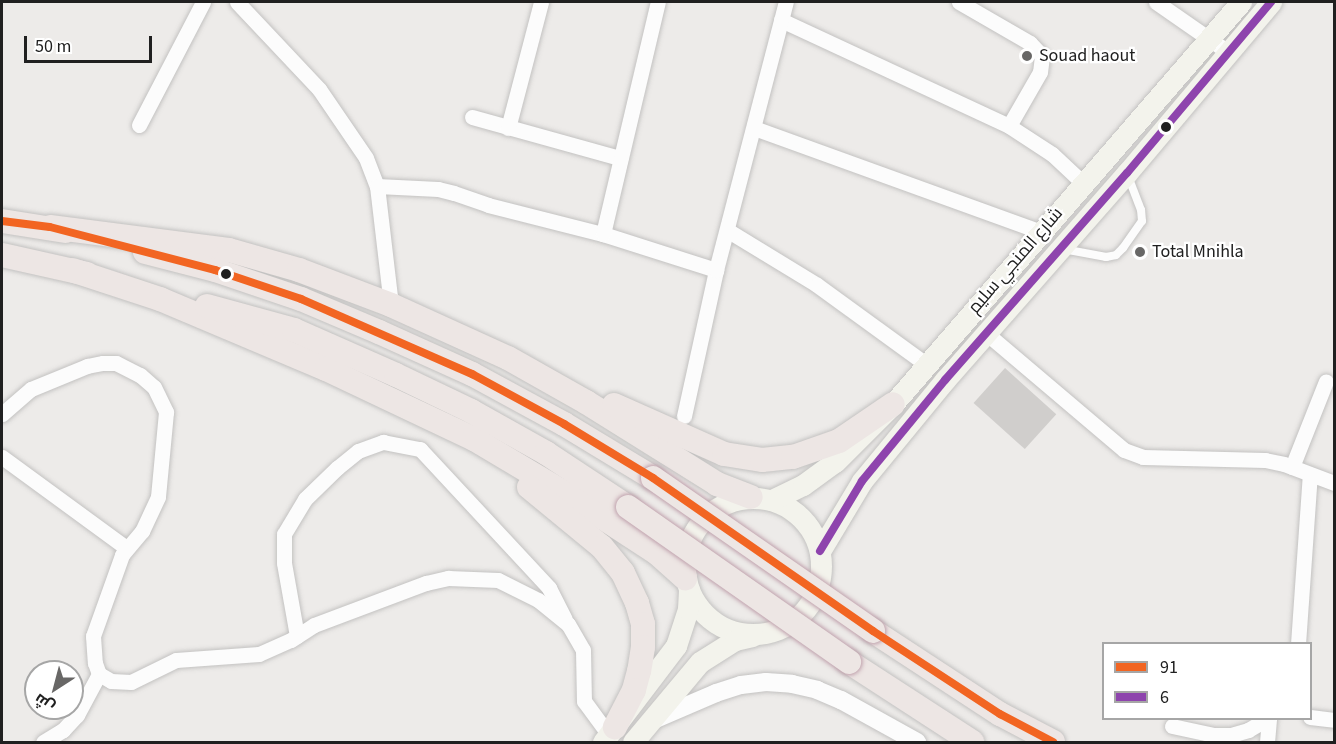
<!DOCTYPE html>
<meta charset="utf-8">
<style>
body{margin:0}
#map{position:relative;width:1336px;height:744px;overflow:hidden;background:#edebe9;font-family:"Source Sans 3",Cairo,sans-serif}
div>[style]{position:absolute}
.building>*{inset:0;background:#d0cecc;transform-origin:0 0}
.roads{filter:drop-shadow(0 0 2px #c3c2c1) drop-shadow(0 0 2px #c3c2c1)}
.service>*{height:8px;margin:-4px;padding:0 4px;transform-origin:4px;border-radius:4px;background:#fcfcfc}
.minor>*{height:15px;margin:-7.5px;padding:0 7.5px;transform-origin:7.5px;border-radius:7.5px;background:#fcfcfc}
.tertiary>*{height:18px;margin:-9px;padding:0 9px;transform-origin:9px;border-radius:9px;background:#fcfcfc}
.secondary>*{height:21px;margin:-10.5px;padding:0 10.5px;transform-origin:10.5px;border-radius:10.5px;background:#f3f3ec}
.secondary>.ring{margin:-10.5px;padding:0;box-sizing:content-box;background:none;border:21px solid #f3f3ec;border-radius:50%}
.trunk>*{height:24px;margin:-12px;padding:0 12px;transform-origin:12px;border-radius:12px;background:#ede6e4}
.bridges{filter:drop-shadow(0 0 2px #c0a2ad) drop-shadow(0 0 2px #c0a2ad)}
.trunk-bridge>*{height:24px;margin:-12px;padding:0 12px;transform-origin:12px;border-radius:12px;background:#ede6e4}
.bus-1>*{height:8px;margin:-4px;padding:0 4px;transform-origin:4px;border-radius:4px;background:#f26522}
.bus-2>*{height:8px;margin:-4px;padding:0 4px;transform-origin:4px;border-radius:4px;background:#8e44ad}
.dots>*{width:16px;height:16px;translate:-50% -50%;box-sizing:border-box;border:3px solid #fff;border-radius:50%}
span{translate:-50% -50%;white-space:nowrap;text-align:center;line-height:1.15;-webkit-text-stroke:4.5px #fff;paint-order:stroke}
.poi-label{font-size:18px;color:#202020}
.left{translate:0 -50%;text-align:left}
.street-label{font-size:18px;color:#202020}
.frame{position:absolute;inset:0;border:3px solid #202020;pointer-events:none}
.legend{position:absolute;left:1102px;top:642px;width:210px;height:78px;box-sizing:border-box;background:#fff;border:2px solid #a6a6a6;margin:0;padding:8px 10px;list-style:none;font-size:18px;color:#202020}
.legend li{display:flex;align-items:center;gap:12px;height:30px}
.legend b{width:30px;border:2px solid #a6a6a6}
.north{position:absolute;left:24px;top:660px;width:60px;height:60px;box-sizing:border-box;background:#fff;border:2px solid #a6a6a6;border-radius:50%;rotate:216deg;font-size:16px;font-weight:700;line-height:24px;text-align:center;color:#202020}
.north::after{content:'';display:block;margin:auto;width:21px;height:27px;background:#686766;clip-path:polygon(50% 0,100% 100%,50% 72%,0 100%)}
.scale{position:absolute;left:24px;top:36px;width:128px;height:27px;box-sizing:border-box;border:3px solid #202020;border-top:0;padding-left:8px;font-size:18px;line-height:21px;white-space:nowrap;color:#202020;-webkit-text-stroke:4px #fff;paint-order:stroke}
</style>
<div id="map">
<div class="building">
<i style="left:1005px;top:368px;width:69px;height:47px;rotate:42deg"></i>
</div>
<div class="roads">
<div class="service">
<i style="left:1063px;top:249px;width:44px;rotate:10.5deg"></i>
<i style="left:1106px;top:257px;width:10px;rotate:-11deg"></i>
<i style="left:1116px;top:255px;width:10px;rotate:-45deg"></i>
<i style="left:1123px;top:248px;width:33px;rotate:-55deg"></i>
<i style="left:1142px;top:221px;width:11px;rotate:-95deg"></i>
<i style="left:1141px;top:210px;width:36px;rotate:-111deg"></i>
</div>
<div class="minor">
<i style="left:237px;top:2px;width:120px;rotate:46.7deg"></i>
<i style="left:319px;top:89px;width:83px;rotate:55.7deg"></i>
<i style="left:366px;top:158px;width:30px;rotate:69deg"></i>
<i style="left:377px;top:186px;width:120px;rotate:83.3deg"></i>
<i style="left:959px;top:2px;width:82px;rotate:30deg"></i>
<i style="left:1030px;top:43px;width:18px;rotate:47deg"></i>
<i style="left:1042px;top:56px;width:16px;rotate:97deg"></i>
<i style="left:1040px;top:72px;width:62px;rotate:119.9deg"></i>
<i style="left:1156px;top:2px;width:88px;rotate:34.8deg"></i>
<i style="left:781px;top:20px;width:251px;rotate:24.9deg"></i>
<i style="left:1009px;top:126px;width:51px;rotate:33.1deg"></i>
<i style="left:1052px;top:154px;width:42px;rotate:43.1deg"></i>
<i style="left:472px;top:117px;width:154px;rotate:15.5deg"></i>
<i style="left:139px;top:125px;width:139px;rotate:-62.5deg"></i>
<i style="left:508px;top:128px;width:130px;rotate:-75.3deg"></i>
<i style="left:754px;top:128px;width:305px;rotate:19.9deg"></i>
<i style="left:377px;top:186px;width:61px;rotate:2.8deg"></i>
<i style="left:438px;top:189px;width:16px;rotate:14deg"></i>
<i style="left:454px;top:193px;width:36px;rotate:19deg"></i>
<i style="left:488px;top:205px;width:119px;rotate:14.2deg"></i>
<i style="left:603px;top:234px;width:119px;rotate:17.7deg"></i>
<i style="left:727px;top:230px;width:105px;rotate:31.4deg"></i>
<i style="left:817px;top:285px;width:136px;rotate:36deg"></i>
<i style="left:603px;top:234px;width:238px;rotate:-76.7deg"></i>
<i style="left:986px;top:333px;width:181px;rotate:40.3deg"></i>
<i style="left:1124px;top:450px;width:20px;rotate:20deg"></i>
<i style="left:1143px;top:457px;width:122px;rotate:1.4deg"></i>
<i style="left:1265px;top:460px;width:19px;rotate:12deg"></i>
<i style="left:1284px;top:464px;width:53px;rotate:20.8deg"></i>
<i style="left:2px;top:414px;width:38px;rotate:-41deg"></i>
<i style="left:31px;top:389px;width:61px;rotate:-22.3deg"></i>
<i style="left:87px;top:366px;width:16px;rotate:-11deg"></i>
<i style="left:103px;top:363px;width:13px"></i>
<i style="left:116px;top:363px;width:27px;rotate:27deg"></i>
<i style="left:140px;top:375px;width:18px;rotate:41deg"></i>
<i style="left:154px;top:387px;width:28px;rotate:64deg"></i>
<i style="left:166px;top:412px;width:85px;rotate:95.4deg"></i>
<i style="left:158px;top:497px;width:38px;rotate:115deg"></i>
<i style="left:142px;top:531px;width:31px;rotate:130deg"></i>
<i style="left:122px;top:555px;width:86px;rotate:109.7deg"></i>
<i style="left:93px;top:636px;width:27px;rotate:86deg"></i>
<i style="left:95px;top:663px;width:12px;rotate:70deg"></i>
<i style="left:99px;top:674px;width:47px;rotate:118.2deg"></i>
<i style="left:77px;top:715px;width:21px;rotate:133deg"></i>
<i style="left:63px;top:730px;width:23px;rotate:149deg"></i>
<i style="left:684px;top:416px;width:149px;rotate:-77.6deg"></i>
<i style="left:716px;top:270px;width:277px;rotate:-75.4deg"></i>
<i style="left:2px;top:457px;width:152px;rotate:36.2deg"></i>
<i style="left:1292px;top:467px;width:92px;rotate:-68.4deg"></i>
<i style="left:297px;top:636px;width:74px;rotate:-100.1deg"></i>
<i style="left:284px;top:563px;width:29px;rotate:-90deg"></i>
<i style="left:284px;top:534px;width:41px;rotate:-59deg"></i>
<i style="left:305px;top:499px;width:45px;rotate:-44.1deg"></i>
<i style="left:337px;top:468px;width:27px;rotate:-39deg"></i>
<i style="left:358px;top:451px;width:27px;rotate:-20deg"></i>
<i style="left:383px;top:442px;width:38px;rotate:11deg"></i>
<i style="left:420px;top:449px;width:190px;rotate:47.1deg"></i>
<i style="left:549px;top:588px;width:35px;rotate:63deg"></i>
<i style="left:1298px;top:644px;width:170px;rotate:-86deg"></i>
<i style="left:99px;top:674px;width:14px;rotate:30deg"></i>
<i style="left:111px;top:681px;width:20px;rotate:3deg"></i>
<i style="left:131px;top:682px;width:50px;rotate:-26.1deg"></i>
<i style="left:176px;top:660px;width:83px;rotate:-4.1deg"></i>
<i style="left:259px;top:654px;width:35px;rotate:-24deg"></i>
<i style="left:291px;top:640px;width:27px;rotate:-33deg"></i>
<i style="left:314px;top:625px;width:120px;rotate:-20.6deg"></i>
<i style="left:426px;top:583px;width:23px;rotate:-13deg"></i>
<i style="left:448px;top:578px;width:50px;rotate:2.3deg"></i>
<i style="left:498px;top:580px;width:45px;rotate:26.6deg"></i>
<i style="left:538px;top:600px;width:38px;rotate:39deg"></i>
<i style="left:568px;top:624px;width:30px;rotate:60deg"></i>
<i style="left:583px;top:650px;width:51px;rotate:88.9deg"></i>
<i style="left:584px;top:701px;width:42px;rotate:53.7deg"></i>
<i style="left:1310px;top:717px;width:24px;rotate:7deg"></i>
<i style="left:1172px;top:726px;width:43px;rotate:12.1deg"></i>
<i style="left:1214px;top:735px;width:17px"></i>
<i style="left:1231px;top:735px;width:18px;rotate:-16deg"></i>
<i style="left:1248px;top:730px;width:24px;rotate:-30deg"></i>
<i style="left:1267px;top:742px;width:24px;rotate:-85deg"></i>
</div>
<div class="tertiary">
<i style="left:651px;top:721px;width:71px;rotate:-23.3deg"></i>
<i style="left:716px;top:693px;width:26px;rotate:-18deg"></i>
<i style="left:741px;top:685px;width:25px;rotate:-7deg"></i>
<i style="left:766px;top:682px;width:26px;rotate:4deg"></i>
<i style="left:792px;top:684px;width:26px;rotate:13deg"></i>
<i style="left:817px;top:690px;width:26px;rotate:23deg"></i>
<i style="left:841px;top:700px;width:87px;rotate:28.9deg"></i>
</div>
<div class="secondary">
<i class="ring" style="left:685px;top:498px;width:115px;height:115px"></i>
<i style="left:772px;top:500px;width:34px;rotate:-26deg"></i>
<i style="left:803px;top:485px;width:39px;rotate:-36deg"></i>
<i style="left:835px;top:462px;width:82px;rotate:-45deg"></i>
<i style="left:893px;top:404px;width:532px;rotate:-49.12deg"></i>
<i style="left:820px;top:551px;width:82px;rotate:-59deg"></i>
<i style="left:862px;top:481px;width:131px;rotate:-50.6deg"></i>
<i style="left:945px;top:380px;width:276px;rotate:-48.7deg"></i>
<i style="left:1127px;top:173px;width:224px;rotate:-49.9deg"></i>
<i style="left:603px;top:742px;width:121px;rotate:-52.8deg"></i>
<i style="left:676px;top:646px;width:39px;rotate:-72deg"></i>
<i style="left:688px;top:609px;width:19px;rotate:-87deg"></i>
<i style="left:633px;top:742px;width:104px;rotate:-50.1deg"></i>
<i style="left:700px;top:662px;width:41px;rotate:-32.2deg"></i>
<i style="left:735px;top:640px;width:18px;rotate:-13deg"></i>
</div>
<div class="trunk">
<i style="left:2px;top:221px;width:64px;rotate:9deg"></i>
<i style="left:50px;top:227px;width:180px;rotate:7.3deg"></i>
<i style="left:229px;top:250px;width:73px;rotate:15.9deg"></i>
<i style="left:299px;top:270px;width:98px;rotate:20.8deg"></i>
<i style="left:391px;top:305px;width:128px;rotate:24.4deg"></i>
<i style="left:508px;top:358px;width:90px;rotate:29.4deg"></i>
<i style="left:586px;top:402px;width:155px;rotate:32deg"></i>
<i style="left:717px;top:484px;width:36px;rotate:21deg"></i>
<i style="left:145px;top:252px;width:72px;rotate:14.4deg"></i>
<i style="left:215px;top:270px;width:91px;rotate:18.6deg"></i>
<i style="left:301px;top:299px;width:85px;rotate:22.9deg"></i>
<i style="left:379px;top:332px;width:102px;rotate:24.3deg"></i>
<i style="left:472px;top:374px;width:105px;rotate:28.5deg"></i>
<i style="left:564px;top:424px;width:104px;rotate:31.2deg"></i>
<i style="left:2px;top:255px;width:87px;rotate:12.6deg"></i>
<i style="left:72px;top:270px;width:93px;rotate:18.2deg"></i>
<i style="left:160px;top:299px;width:180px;rotate:22.9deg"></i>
<i style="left:326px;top:369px;width:164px;rotate:25.3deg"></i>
<i style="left:474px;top:439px;width:109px;rotate:30.8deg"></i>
<i style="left:568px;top:495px;width:106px;rotate:33.1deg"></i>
<i style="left:657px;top:553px;width:38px;rotate:42deg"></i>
<i style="left:207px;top:306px;width:90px;rotate:15.4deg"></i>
<i style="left:294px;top:330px;width:111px;rotate:23.8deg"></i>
<i style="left:396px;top:375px;width:83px;rotate:25.6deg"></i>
<i style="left:471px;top:411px;width:86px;rotate:29.2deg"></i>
<i style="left:546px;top:453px;width:98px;rotate:33.4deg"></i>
<i style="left:614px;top:405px;width:120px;rotate:24deg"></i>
<i style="left:724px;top:454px;width:38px;rotate:9deg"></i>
<i style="left:762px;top:460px;width:31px;rotate:-6deg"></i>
<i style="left:793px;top:457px;width:49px;rotate:-19.2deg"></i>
<i style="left:839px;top:441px;width:65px;rotate:-34.4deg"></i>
<i style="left:529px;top:487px;width:94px;rotate:39.4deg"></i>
<i style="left:602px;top:547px;width:33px;rotate:51deg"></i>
<i style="left:623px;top:573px;width:33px;rotate:65deg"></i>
<i style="left:637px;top:603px;width:22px;rotate:74deg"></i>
<i style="left:643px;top:624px;width:23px;rotate:90deg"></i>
<i style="left:643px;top:647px;width:24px;rotate:99deg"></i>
<i style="left:639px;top:671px;width:20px;rotate:105deg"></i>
<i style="left:634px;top:690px;width:42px;rotate:117.2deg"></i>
<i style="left:873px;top:631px;width:152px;rotate:33.2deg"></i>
<i style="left:1000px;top:714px;width:60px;rotate:27.8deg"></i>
<i style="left:849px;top:662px;width:147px;rotate:33deg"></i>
</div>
</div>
<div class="bridges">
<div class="trunk-bridge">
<i style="left:653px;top:478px;width:268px;rotate:34.8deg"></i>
<i style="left:628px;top:507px;width:270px;rotate:35deg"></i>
</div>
</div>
<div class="bus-1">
<i style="left:2px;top:221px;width:48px;rotate:7.1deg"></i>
<i style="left:50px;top:227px;width:171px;rotate:14.6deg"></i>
<i style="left:215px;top:270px;width:91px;rotate:18.6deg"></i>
<i style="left:301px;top:299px;width:187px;rotate:23.7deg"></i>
<i style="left:472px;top:374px;width:105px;rotate:28.5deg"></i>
<i style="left:564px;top:424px;width:104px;rotate:31.2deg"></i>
<i style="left:653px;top:478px;width:268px;rotate:34.8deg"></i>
<i style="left:873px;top:631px;width:152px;rotate:33.2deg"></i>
<i style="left:1000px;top:714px;width:60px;rotate:27.8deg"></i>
</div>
<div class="bus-2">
<i style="left:820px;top:551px;width:82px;rotate:-59deg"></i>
<i style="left:862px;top:481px;width:131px;rotate:-50.6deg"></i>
<i style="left:945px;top:380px;width:276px;rotate:-48.7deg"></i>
<i style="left:1127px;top:173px;width:224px;rotate:-49.9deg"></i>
</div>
<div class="dots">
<i style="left:1027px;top:56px;background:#686766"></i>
<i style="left:1166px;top:127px;background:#202020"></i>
<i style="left:1140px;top:252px;background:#686766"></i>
<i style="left:226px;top:274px;background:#202020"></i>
</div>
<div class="poi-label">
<span class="left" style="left:1039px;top:56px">Souad haout</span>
<span class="left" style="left:1152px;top:252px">Total Mnihla</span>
</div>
<div class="street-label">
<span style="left:1016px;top:261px;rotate:-49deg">شارع المنجي سليم</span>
</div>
<div class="frame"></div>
<ul class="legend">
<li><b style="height:8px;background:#f26522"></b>91</li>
<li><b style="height:8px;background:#8e44ad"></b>6</li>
</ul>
<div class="north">ش</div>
<div class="scale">50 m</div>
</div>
